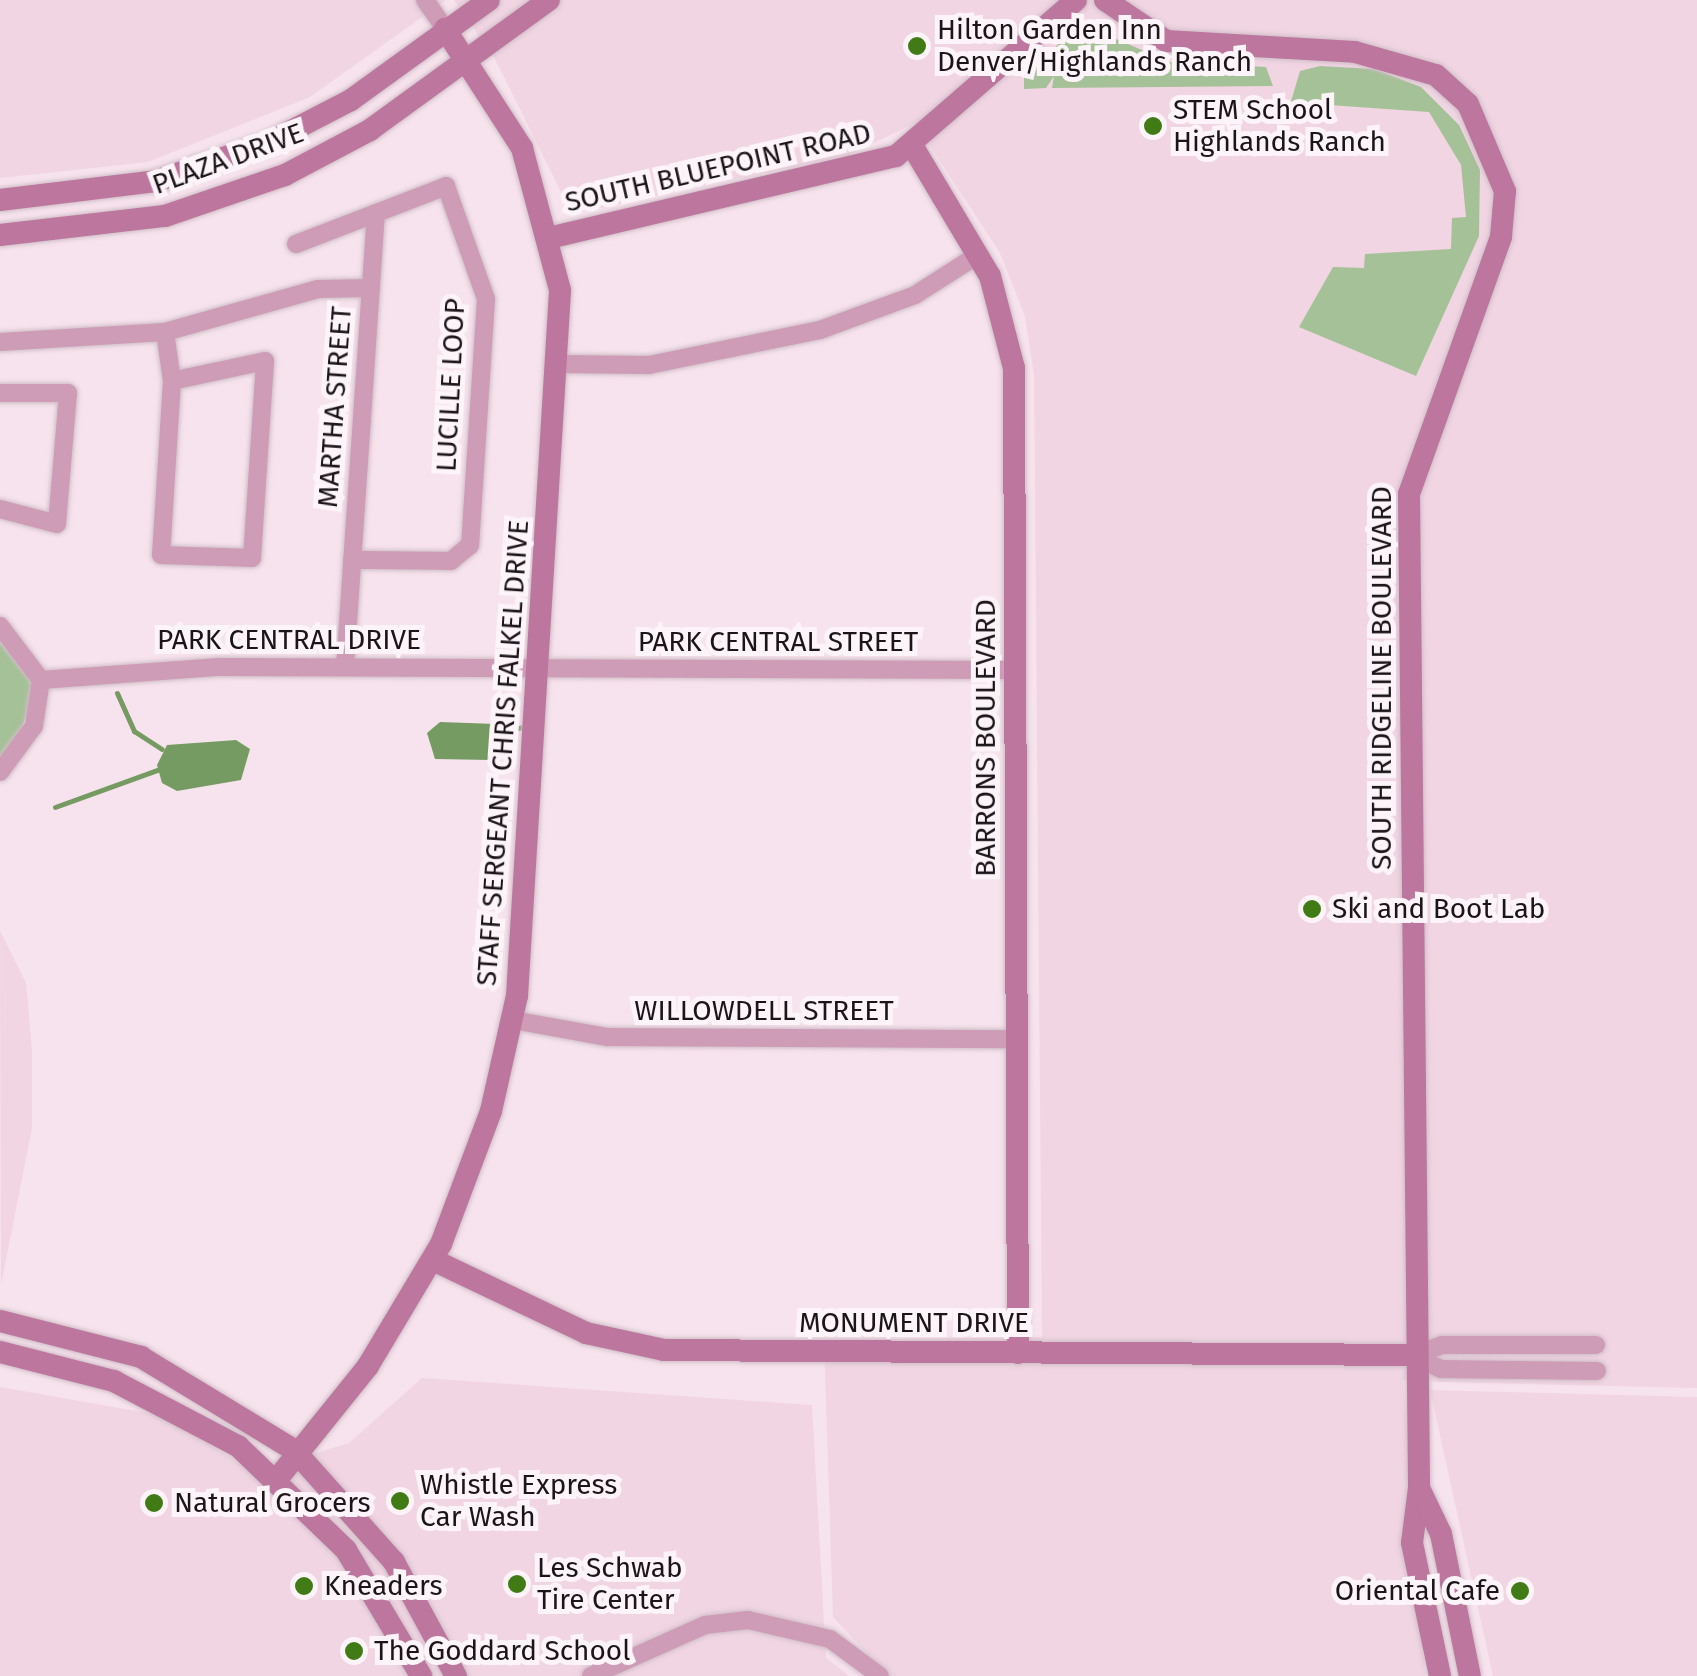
<!DOCTYPE html>
<style>
body{margin:0}
#map{position:relative;width:1697px;height:1676px;overflow:hidden;background:#f7e3ed;font-family:"Fira Sans",sans-serif}
div>[style]{position:absolute}
.built>*{inset:0;background:#f1d5e3}
.green>*{inset:0;background:#a5c197}
.water>*{inset:0;background:#759b62}
.stream>*{height:5px;margin:-2.5px;padding:0 2.5px;transform-origin:2.5px;border-radius:2.5px;background:#759b62}
.roads{filter:drop-shadow(0 0 2px #cfbec7) drop-shadow(0 0 2px #cfbec7)}
.street>*{height:18px;margin:-9px;padding:0 9px;transform-origin:9px;border-radius:9px;background:#ce9cb7}
.secondary>*{height:22px;margin:-11px;padding:0 11px;transform-origin:11px;border-radius:11px;background:#bd769e}
.dots>*{width:28px;height:28px;translate:-50% -50%;box-sizing:border-box;border:5px solid #fcf4f8;border-radius:50%}
span{translate:-50% -50%;white-space:nowrap;text-align:center;line-height:1.15;-webkit-text-stroke:10px #fcf4f8;paint-order:stroke}
.poi-label{font-size:28px;color:#1b1418}
.left{translate:0 -50%;text-align:left}
.right{translate:-100% -50%;text-align:right}
.street-label{font-size:28px;color:#1b1418}
</style>
<div id="map">
<div class="built">
<i style="clip-path:polygon(0 0,446px 0,310px 97px,148px 162px,0 178px)"></i>
<i style="clip-path:polygon(454px 0,1697px 0,1697px 1388px,1403px 1381px,1425px 1676px,888px 1676px,833px 1617px,824px 1340px,1042px 1337px,1034px 375px,1025px 316px,1000px 253px,915px 123px,849px 155px,572px 214px,495px 59px)"></i>
<i style="clip-path:polygon(0 931px,26px 983px,32px 1050px,32px 1128px,1px 1285px)"></i>
<i style="clip-path:polygon(422px 1378px,812px 1405px,826px 1658px,850px 1676px,0 1676px,0 1387px,165px 1416px,252px 1472px,349px 1443px)"></i>
<i style="clip-path:polygon(1430px 1390px,1697px 1397px,1697px 1676px,1493px 1676px)"></i>
</div>
<div class="green">
<i style="clip-path:polygon(1081px 24px,1170px 62px,1266px 67px,1273px 86px,1052px 88px,1054px 76px,1046px 88px,1024px 89px,1024px 75px)"></i>
<i style="clip-path:polygon(1320px 66px,1374px 69px,1421px 87px,1459px 125px,1480px 170px,1479px 236px,1416px 376px,1299px 327px,1333px 267px,1364px 268px,1365px 254px,1451px 249px,1452px 218px,1466px 217px,1461px 165px,1429px 112px,1315px 104px,1312px 113px,1287px 115px,1300px 71px)"></i>
<i style="clip-path:polygon(0 642px,37px 688px,16px 743px,0 756px)"></i>
</div>
<div class="water">
<i style="clip-path:polygon(440px 722px,496px 724px,501px 751px,490px 760px,435px 759px,427px 733px)"></i>
<i style="clip-path:polygon(236px 740px,250px 749px,241px 780px,177px 791px,162px 783px,157px 765px,167px 745px)"></i>
</div>
<div class="stream">
<i style="left:117px;top:693px;width:42px;rotate:65.9deg"></i>
<i style="left:134px;top:731px;width:33px;rotate:33deg"></i>
<i style="left:501px;top:732px;width:23px;rotate:-13deg"></i>
<i style="left:55px;top:807px;width:109px;rotate:-19.9deg"></i>
</div>
<div class="roads">
<div class="street">
<i style="left:425px;top:0;width:35px;rotate:55deg"></i>
<i style="left:296px;top:244px;width:161px;rotate:-21.1deg"></i>
<i style="left:446px;top:186px;width:120px;rotate:70.5deg"></i>
<i style="left:486px;top:299px;width:247px;rotate:93.7deg"></i>
<i style="left:470px;top:545px;width:25px;rotate:140deg"></i>
<i style="left:451px;top:561px;width:99px;rotate:-179.4deg"></i>
<i style="left:165px;top:332px;width:49px;rotate:81.9deg"></i>
<i style="left:172px;top:381px;width:174px;rotate:93.6deg"></i>
<i style="left:161px;top:555px;width:91px;rotate:1.9deg"></i>
<i style="left:252px;top:558px;width:197px;rotate:-86.2deg"></i>
<i style="left:265px;top:361px;width:95px;rotate:167.9deg"></i>
<i style="left:0;top:342px;width:165px;rotate:-3.5deg"></i>
<i style="left:165px;top:332px;width:159px;rotate:-15.7deg"></i>
<i style="left:318px;top:289px;width:53px;rotate:-1.1deg"></i>
<i style="left:559px;top:364px;width:90px;rotate:0.6deg"></i>
<i style="left:649px;top:365px;width:175px;rotate:-11.6deg"></i>
<i style="left:820px;top:330px;width:101px;rotate:-20.2deg"></i>
<i style="left:915px;top:295px;width:76px;rotate:-32.6deg"></i>
<i style="left:0;top:393px;width:68px"></i>
<i style="left:68px;top:393px;width:131px;rotate:94.8deg"></i>
<i style="left:57px;top:524px;width:59px;rotate:-165.3deg"></i>
<i style="left:0;top:626px;width:68px;rotate:52.8deg"></i>
<i style="left:41px;top:680px;width:47px;rotate:98.7deg"></i>
<i style="left:34px;top:726px;width:57px;rotate:126.5deg"></i>
<i style="left:345px;top:667px;width:455px;rotate:-86.1deg"></i>
<i style="left:41px;top:680px;width:179px;rotate:-4.2deg"></i>
<i style="left:220px;top:667px;width:796px;rotate:0.22deg"></i>
<i style="left:513px;top:1020px;width:96px;rotate:10.3deg"></i>
<i style="left:607px;top:1037px;width:409px;rotate:0.3deg"></i>
<i style="left:1413px;top:1355px;width:31px;rotate:27deg"></i>
<i style="left:1441px;top:1369px;width:156px;rotate:0.7deg"></i>
<i style="left:1413px;top:1355px;width:31px;rotate:-19deg"></i>
<i style="left:1442px;top:1345px;width:154px"></i>
<i style="left:591px;top:1676px;width:125px;rotate:-24.1deg"></i>
<i style="left:705px;top:1625px;width:43px;rotate:-6.6deg"></i>
<i style="left:748px;top:1620px;width:84px;rotate:13deg"></i>
<i style="left:830px;top:1639px;width:62px;rotate:36.5deg"></i>
</div>
<div class="secondary">
<i style="left:1105px;top:0;width:73px;rotate:33.9deg"></i>
<i style="left:1166px;top:41px;width:189px;rotate:3.3deg"></i>
<i style="left:1355px;top:52px;width:84px;rotate:15.9deg"></i>
<i style="left:1436px;top:75px;width:43px;rotate:42.2deg"></i>
<i style="left:1468px;top:104px;width:95px;rotate:67deg"></i>
<i style="left:1505px;top:191px;width:46px;rotate:95deg"></i>
<i style="left:1501px;top:237px;width:273px;rotate:109.7deg"></i>
<i style="left:1409px;top:494px;width:994px;rotate:89.42deg"></i>
<i style="left:1419px;top:1488px;width:55px;rotate:97.3deg"></i>
<i style="left:1412px;top:1543px;width:136px;rotate:78.1deg"></i>
<i style="left:913px;top:147px;width:150px;rotate:59.2deg"></i>
<i style="left:990px;top:276px;width:95px;rotate:75.4deg"></i>
<i style="left:1014px;top:368px;width:985px;rotate:89.77deg"></i>
<i style="left:0;top:200px;width:157px;rotate:-6.9deg"></i>
<i style="left:156px;top:181px;width:120px;rotate:-18.9deg"></i>
<i style="left:270px;top:142px;width:91px;rotate:-27.4deg"></i>
<i style="left:351px;top:100px;width:170px;rotate:-35.9deg"></i>
<i style="left:0;top:235px;width:166px;rotate:-6.6deg"></i>
<i style="left:165px;top:216px;width:127px;rotate:-18.9deg"></i>
<i style="left:285px;top:175px;width:96px;rotate:-27.9deg"></i>
<i style="left:370px;top:130px;width:221px;rotate:-36deg"></i>
<i style="left:553px;top:237px;width:352px;rotate:-13.3deg"></i>
<i style="left:896px;top:156px;width:238px;rotate:-40.9deg"></i>
<i style="left:433px;top:1260px;width:170px;rotate:25.5deg"></i>
<i style="left:586px;top:1333px;width:80px;rotate:12.3deg"></i>
<i style="left:664px;top:1350px;width:749px;rotate:0.38deg"></i>
<i style="left:0;top:1321px;width:146px;rotate:14.3deg"></i>
<i style="left:141px;top:1357px;width:179px;rotate:31.3deg"></i>
<i style="left:294px;top:1450px;width:150px;rotate:48.2deg"></i>
<i style="left:394px;top:1562px;width:130px;rotate:61.5deg"></i>
<i style="left:0;top:1352px;width:118px;rotate:14.3deg"></i>
<i style="left:114px;top:1381px;width:140px;rotate:27.7deg"></i>
<i style="left:238px;top:1446px;width:150px;rotate:43.9deg"></i>
<i style="left:346px;top:1550px;width:147px;rotate:59.2deg"></i>
<i style="left:278px;top:1478px;width:144px;rotate:-51.2deg"></i>
<i style="left:368px;top:1366px;width:142px;rotate:-59.1deg"></i>
<i style="left:441px;top:1244px;width:142px;rotate:-69.4deg"></i>
<i style="left:491px;top:1111px;width:118px;rotate:-77.3deg"></i>
<i style="left:517px;top:996px;width:707px;rotate:-86.51deg"></i>
<i style="left:560px;top:290px;width:147px;rotate:-105deg"></i>
<i style="left:522px;top:148px;width:142px;rotate:-122.9deg"></i>
<i style="left:1419px;top:1488px;width:51px;rotate:64.4deg"></i>
<i style="left:1441px;top:1534px;width:145px;rotate:78.5deg"></i>
</div>
</div>
<div class="dots">
<i style="left:917px;top:46px;background:#407b15"></i>
<i style="left:1153px;top:126px;background:#407b15"></i>
<i style="left:1312px;top:909px;background:#407b15"></i>
<i style="left:400px;top:1501px;background:#407b15"></i>
<i style="left:154px;top:1503px;background:#407b15"></i>
<i style="left:517px;top:1584px;background:#407b15"></i>
<i style="left:304px;top:1586px;background:#407b15"></i>
<i style="left:1520px;top:1591px;background:#407b15"></i>
<i style="left:354px;top:1651px;background:#407b15"></i>
</div>
<div class="poi-label">
<span class="left" style="left:937px;top:46px">Hilton Garden Inn<br>Denver/Highlands Ranch</span>
<span class="left" style="left:1173px;top:126px">STEM School<br>Highlands Ranch</span>
<span class="left" style="left:1332px;top:909px">Ski and Boot Lab</span>
<span class="left" style="left:420px;top:1501px">Whistle Express<br>Car Wash</span>
<span class="left" style="left:174px;top:1503px">Natural Grocers</span>
<span class="left" style="left:537px;top:1584px">Les Schwab<br>Tire Center</span>
<span class="left" style="left:324px;top:1586px">Kneaders</span>
<span class="right" style="left:1500px;top:1591px">Oriental Cafe</span>
<span class="left" style="left:374px;top:1651px">The Goddard School</span>
</div>
<div class="street-label">
<span style="left:228px;top:159px;rotate:-20deg">PLAZA DRIVE</span>
<span style="left:718px;top:168px;rotate:-13deg">SOUTH BLUEPOINT ROAD</span>
<span style="left:451px;top:385px;rotate:-87deg">LUCILLE LOOP</span>
<span style="left:335px;top:407px;rotate:-86deg">MARTHA STREET</span>
<span style="left:289px;top:640px">PARK CENTRAL DRIVE</span>
<span style="left:778px;top:642px">PARK CENTRAL STREET</span>
<span style="left:1382px;top:678px;rotate:-90deg">SOUTH RIDGELINE BOULEVARD</span>
<span style="left:986px;top:738px;rotate:-90deg">BARRONS BOULEVARD</span>
<span style="left:503px;top:753px;rotate:-86deg">STAFF SERGEANT CHRIS FALKEL DRIVE</span>
<span style="left:764px;top:1011px">WILLOWDELL STREET</span>
<span style="left:914px;top:1323px">MONUMENT DRIVE</span>
</div>
</div>
